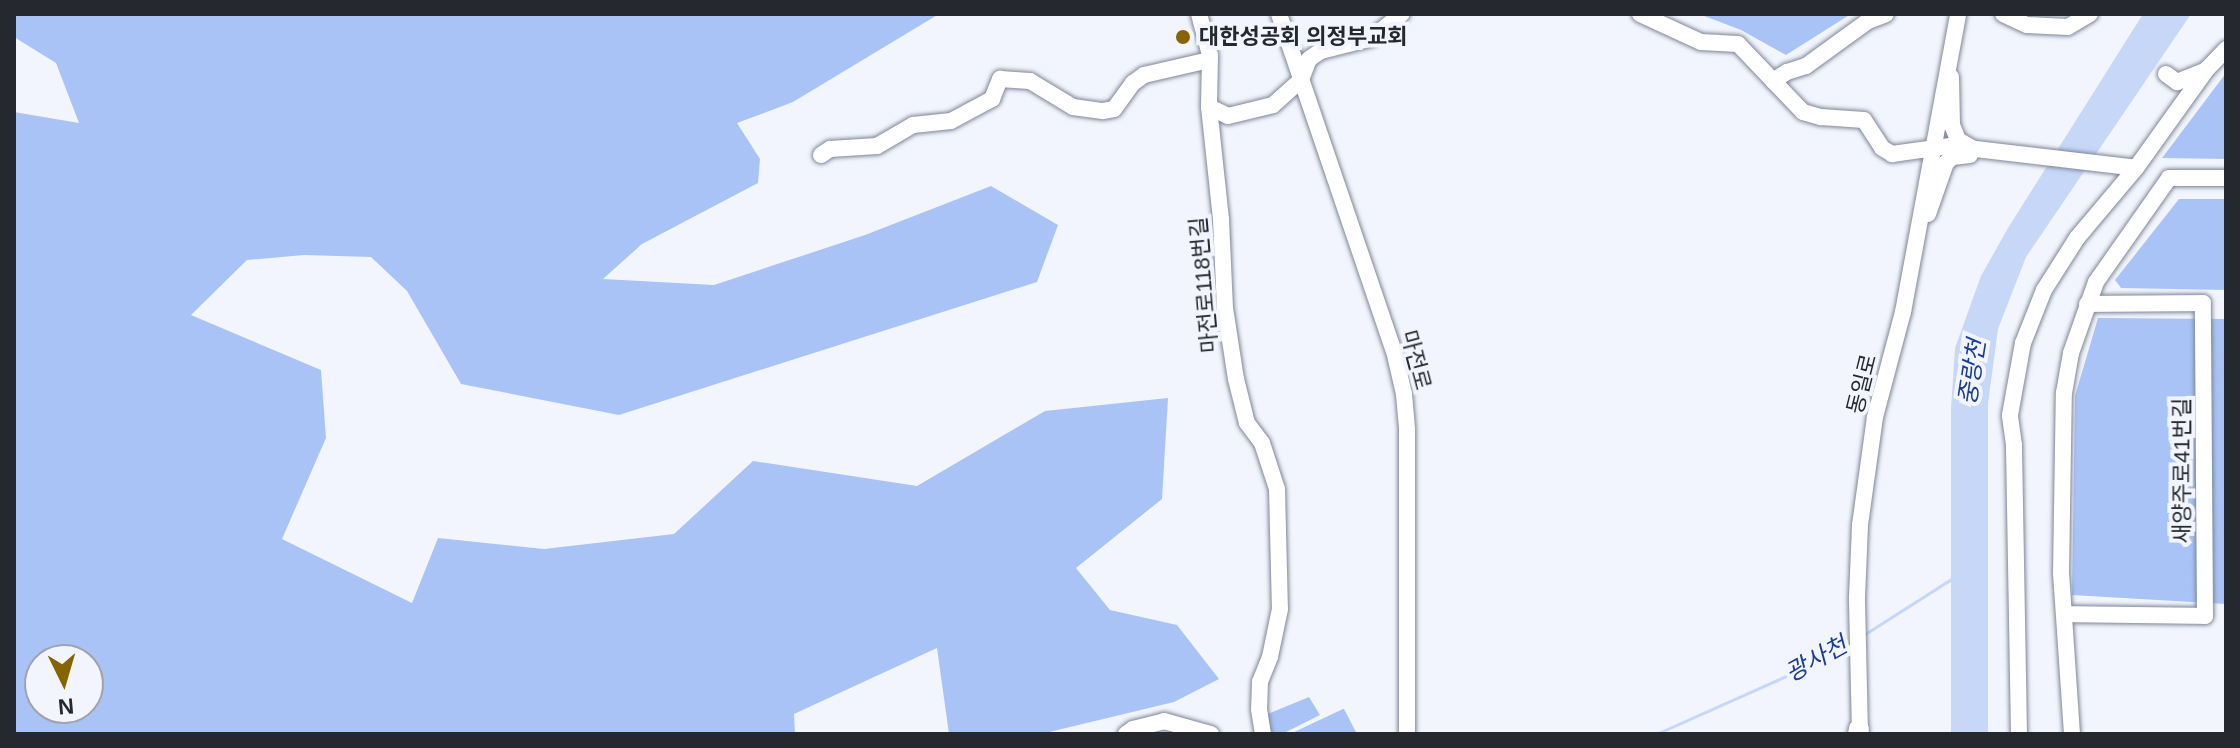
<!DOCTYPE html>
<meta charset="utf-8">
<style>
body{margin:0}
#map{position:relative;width:2240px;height:748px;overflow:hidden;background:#f2f5fd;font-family:Helvetica,"Noto Sans KR",sans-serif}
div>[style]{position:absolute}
.green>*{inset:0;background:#a9c3f6}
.water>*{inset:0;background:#c6d7f8}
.stream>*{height:3px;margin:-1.5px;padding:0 1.5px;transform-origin:1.5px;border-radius:1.5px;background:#c6d7f8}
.roads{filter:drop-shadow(0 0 2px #7e8697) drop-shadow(0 0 2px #7e8697)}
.minor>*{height:16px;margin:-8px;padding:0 8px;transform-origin:8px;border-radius:8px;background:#fff}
.major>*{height:20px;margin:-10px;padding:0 10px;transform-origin:10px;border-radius:10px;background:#fff}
.dots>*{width:22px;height:22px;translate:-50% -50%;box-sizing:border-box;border:4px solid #f2f5fd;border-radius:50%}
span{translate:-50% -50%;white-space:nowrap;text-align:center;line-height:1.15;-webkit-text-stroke:8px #f2f5fd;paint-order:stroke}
.poi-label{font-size:22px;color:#25282f;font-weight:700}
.left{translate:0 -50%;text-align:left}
.street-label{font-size:22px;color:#25282f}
.water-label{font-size:24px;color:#1b3e98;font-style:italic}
.frame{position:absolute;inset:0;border:16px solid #25282f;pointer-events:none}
.north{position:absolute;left:24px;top:644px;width:80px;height:80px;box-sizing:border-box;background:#f2f5fd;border:2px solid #a0a3ab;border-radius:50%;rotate:175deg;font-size:22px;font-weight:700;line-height:32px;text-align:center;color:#25282f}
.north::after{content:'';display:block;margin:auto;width:28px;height:36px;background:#886400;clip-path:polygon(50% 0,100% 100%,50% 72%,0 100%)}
</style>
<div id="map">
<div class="green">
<i style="clip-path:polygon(evenodd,14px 14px,939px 14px,793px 102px,737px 123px,760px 159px,758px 183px,642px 244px,603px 279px,714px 285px,865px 235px,991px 186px,1058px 225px,1037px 282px,619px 415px,461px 384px,407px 291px,371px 257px,304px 255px,247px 260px,191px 315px,321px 370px,326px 438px,282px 539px,412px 603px,438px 538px,544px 549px,674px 534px,753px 461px,917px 486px,1045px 411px,1168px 398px,1162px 499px,1076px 568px,1110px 610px,1177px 625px,1219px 679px,1174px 702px,1041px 734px,949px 734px,937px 648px,794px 714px,795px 734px,14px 734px,14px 112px,79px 123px,56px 63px,14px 37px,14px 14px,88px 660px,88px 708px,40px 708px,40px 660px,88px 660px)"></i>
<i style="clip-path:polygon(1699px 14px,1851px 14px,1786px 55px,1741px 30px)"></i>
<i style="clip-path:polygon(2226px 73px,2226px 159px,2162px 158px)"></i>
<i style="clip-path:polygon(2179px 199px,2226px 199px,2226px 290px,2121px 288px,2115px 280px)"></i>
<i style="clip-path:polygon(2098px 318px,2226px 319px,2226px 604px,2072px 595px,2075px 396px)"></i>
<i style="clip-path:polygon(1309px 697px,1320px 715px,1282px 734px,1273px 734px,1263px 716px)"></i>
<i style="clip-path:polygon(1344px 709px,1357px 734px,1290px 734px,1343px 709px)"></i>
</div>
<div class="water">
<i style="clip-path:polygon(2143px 14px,2191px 14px,2026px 257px,1998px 329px,1988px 404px,1988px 734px,1951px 734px,1951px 409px,1955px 348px,1981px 276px,2008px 228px)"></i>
</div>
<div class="stream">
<i style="left:1865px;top:634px;width:104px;rotate:-32.5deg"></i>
<i style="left:1656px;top:734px;width:158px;rotate:-24deg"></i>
<i style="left:1800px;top:670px;width:58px;rotate:-28.8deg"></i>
</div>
<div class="roads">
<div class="minor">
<i style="left:1199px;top:14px;width:42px;rotate:75deg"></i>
<i style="left:1210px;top:55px;width:52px;rotate:91.1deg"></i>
<i style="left:1209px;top:107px;width:114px;rotate:83.9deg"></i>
<i style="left:1221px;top:220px;width:88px;rotate:87.4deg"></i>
<i style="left:1225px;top:308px;width:72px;rotate:81.2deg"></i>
<i style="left:1236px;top:379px;width:45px;rotate:76deg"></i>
<i style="left:1247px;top:423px;width:25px;rotate:53deg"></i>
<i style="left:1262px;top:443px;width:48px;rotate:71.9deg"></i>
<i style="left:1277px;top:489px;width:120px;rotate:88.6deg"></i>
<i style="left:1280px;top:609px;width:49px;rotate:101.8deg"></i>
<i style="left:1270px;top:657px;width:27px;rotate:112deg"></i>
<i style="left:1260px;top:682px;width:27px;rotate:92deg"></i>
<i style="left:1259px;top:709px;width:25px;rotate:81deg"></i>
<i style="left:1279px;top:14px;width:356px;rotate:71.2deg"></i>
<i style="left:1394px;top:351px;width:44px;rotate:76.9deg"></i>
<i style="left:1404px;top:394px;width:37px;rotate:85deg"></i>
<i style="left:1407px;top:431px;width:303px;rotate:90deg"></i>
<i style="left:1640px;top:14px;width:67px;rotate:24.7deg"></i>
<i style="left:1701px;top:42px;width:37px;rotate:3deg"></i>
<i style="left:1738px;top:44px;width:94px;rotate:46.3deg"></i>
<i style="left:1803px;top:112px;width:19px;rotate:16deg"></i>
<i style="left:1821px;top:117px;width:43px;rotate:4deg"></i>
<i style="left:1864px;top:120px;width:33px;rotate:57deg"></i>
<i style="left:1882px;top:148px;width:12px;rotate:31deg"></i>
<i style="left:1892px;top:154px;width:59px;rotate:-7.9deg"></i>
<i style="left:1950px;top:146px;width:187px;rotate:6.7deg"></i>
<i style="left:2003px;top:14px;width:26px;rotate:25deg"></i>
<i style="left:2027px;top:25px;width:41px;rotate:2.8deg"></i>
<i style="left:2068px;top:27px;width:26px;rotate:-31deg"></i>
<i style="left:2166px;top:74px;width:14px;rotate:36deg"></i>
<i style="left:2177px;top:82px;width:31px;rotate:-22deg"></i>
<i style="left:1951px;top:77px;width:48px;rotate:88.8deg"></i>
<i style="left:1952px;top:125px;width:16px;rotate:68deg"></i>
<i style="left:1958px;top:140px;width:16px;rotate:30deg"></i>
<i style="left:1773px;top:81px;width:17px;rotate:-33deg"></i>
<i style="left:1787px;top:72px;width:20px;rotate:-18deg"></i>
<i style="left:1806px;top:66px;width:77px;rotate:-36deg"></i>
<i style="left:1868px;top:21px;width:19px;rotate:-21deg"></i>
<i style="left:1209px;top:107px;width:21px;rotate:25deg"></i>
<i style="left:1228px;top:116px;width:46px;rotate:-13.7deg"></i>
<i style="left:1273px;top:105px;width:38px;rotate:-42deg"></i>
<i style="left:1301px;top:80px;width:22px;rotate:-69deg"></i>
<i style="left:1309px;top:59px;width:14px;rotate:-34deg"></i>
<i style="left:1321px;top:51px;width:53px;rotate:-14.3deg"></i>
<i style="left:1372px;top:38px;width:38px;rotate:-39deg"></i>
<i style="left:821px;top:155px;width:11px;rotate:-34deg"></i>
<i style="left:830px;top:149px;width:47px;rotate:-3.7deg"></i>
<i style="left:877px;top:146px;width:42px;rotate:-30.3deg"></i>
<i style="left:913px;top:125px;width:38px;rotate:-6deg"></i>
<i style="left:951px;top:121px;width:47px;rotate:-28.2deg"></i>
<i style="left:992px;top:99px;width:22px;rotate:-68deg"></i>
<i style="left:1000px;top:79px;width:30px;rotate:4deg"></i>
<i style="left:1030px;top:81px;width:50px;rotate:31.2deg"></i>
<i style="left:1073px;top:107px;width:30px;rotate:8deg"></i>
<i style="left:1103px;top:111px;width:11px;rotate:-10deg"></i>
<i style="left:1114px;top:109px;width:32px;rotate:-54deg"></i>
<i style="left:1133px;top:83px;width:14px;rotate:-36deg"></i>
<i style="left:1144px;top:75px;width:67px;rotate:-13deg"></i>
<i style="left:1928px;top:214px;width:54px;rotate:-70.6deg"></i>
<i style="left:1946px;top:163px;width:8px;rotate:-45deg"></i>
<i style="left:1952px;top:157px;width:18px;rotate:-6deg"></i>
<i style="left:2064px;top:614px;width:141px;rotate:0.8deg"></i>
<i style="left:2205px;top:616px;width:313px;rotate:-90.4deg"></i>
<i style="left:2203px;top:303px;width:116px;rotate:179.5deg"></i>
<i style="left:1126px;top:734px;width:9px;rotate:-36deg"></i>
<i style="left:1133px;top:729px;width:32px;rotate:-14deg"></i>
<i style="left:1164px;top:721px;width:49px;rotate:15.5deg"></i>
<i style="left:1860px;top:734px;width:137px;rotate:-91.3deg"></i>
<i style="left:1857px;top:597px;width:72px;rotate:-87.6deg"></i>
<i style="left:1860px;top:525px;width:109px;rotate:-82.1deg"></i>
<i style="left:1875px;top:417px;width:109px;rotate:-75.1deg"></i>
<i style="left:1903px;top:312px;width:303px;rotate:-79.5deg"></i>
<i style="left:2019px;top:734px;width:289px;rotate:-91deg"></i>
<i style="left:2014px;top:445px;width:30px;rotate:-98deg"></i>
<i style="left:2010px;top:415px;width:73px;rotate:-79.8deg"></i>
<i style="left:2023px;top:343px;width:57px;rotate:-68.4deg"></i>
<i style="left:2044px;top:290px;width:62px;rotate:-57.6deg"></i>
<i style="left:2077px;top:238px;width:92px;rotate:-49.9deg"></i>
<i style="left:2136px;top:168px;width:122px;rotate:-54.4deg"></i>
<i style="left:2207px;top:69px;width:28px;rotate:-46deg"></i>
<i style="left:2072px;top:734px;width:160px;rotate:-93.9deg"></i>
<i style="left:2061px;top:574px;width:181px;rotate:-89.1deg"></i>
<i style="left:2064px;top:393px;width:41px;rotate:-80.1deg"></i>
<i style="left:2071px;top:353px;width:75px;rotate:-70.6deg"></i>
<i style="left:2096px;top:282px;width:127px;rotate:-54.9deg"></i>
<i style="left:2169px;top:178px;width:57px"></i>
</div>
<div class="major">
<i style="left:1858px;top:734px;width:5px;rotate:-79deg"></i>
</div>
</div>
<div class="dots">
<i style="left:1183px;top:37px;background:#886400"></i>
</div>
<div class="poi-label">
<span class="left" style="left:1199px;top:37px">대한성공회 의정부교회</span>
</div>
<div class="street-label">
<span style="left:1204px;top:285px;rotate:-95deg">마전로118번길</span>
<span style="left:1416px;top:360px;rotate:75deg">마전로</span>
<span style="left:1862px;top:384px;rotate:-76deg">동일로</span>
<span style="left:2182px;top:471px;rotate:-90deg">새양주로41번길</span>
</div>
<div class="water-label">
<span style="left:1972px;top:372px;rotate:-81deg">중랑천</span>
<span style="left:1816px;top:659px;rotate:-29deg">광사천</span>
</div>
<div class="frame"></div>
<div class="north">N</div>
</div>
